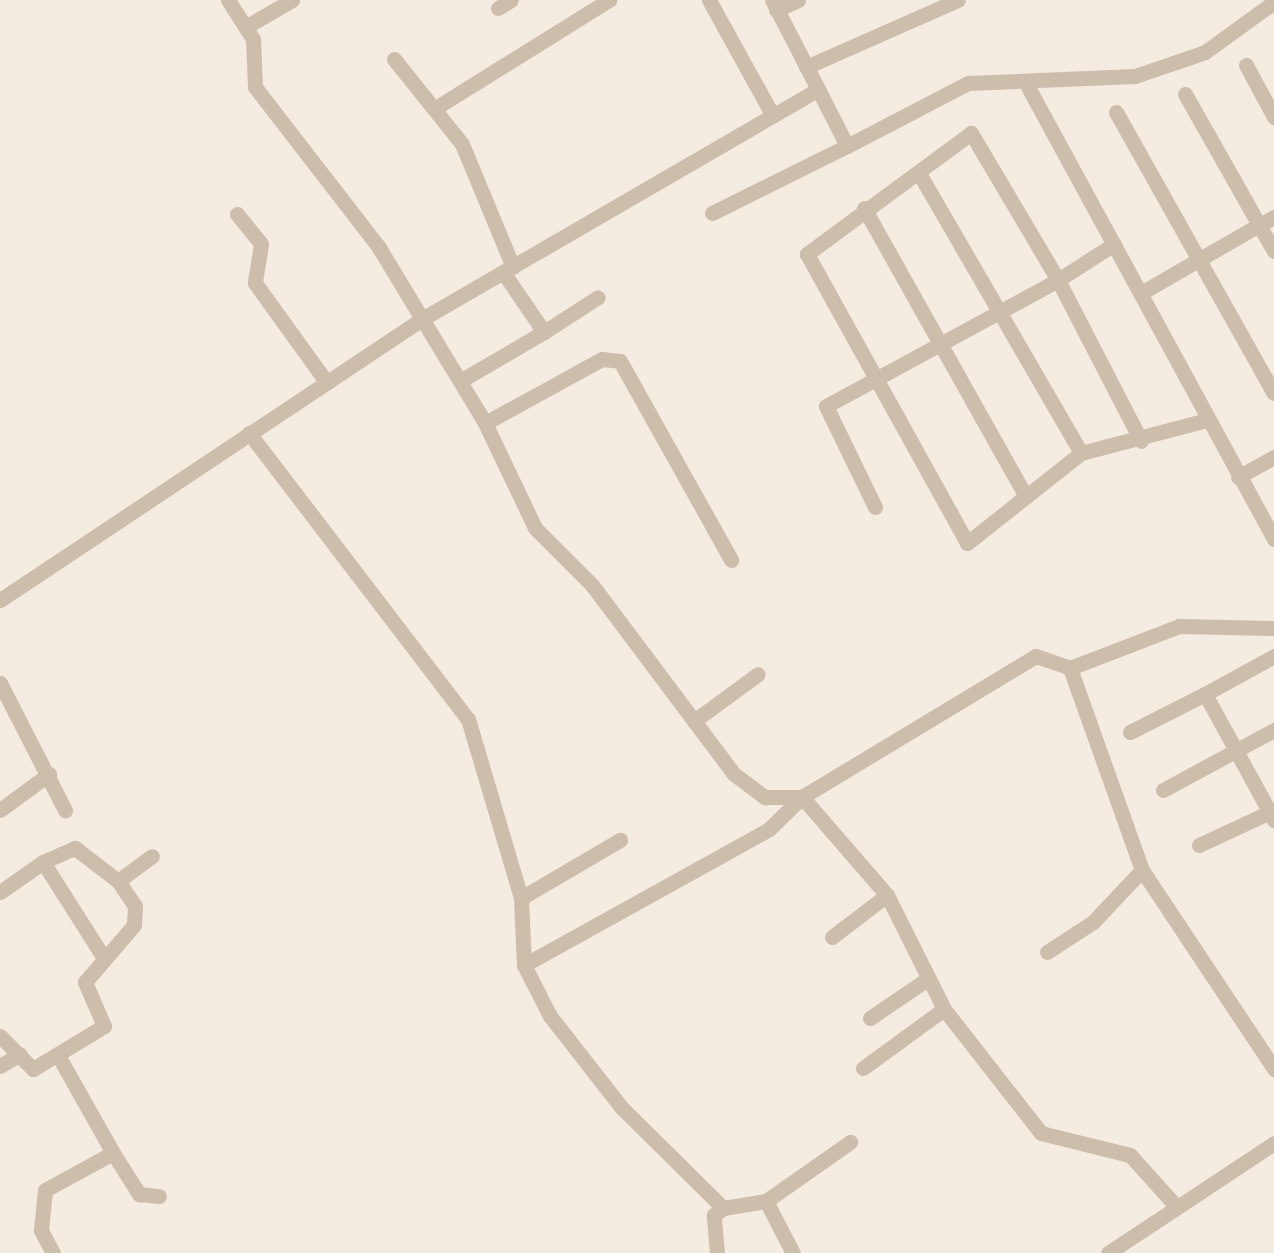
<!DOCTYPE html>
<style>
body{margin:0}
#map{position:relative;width:1274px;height:1253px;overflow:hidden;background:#f4ece1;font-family:Rubik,sans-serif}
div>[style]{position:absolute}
.minor>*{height:15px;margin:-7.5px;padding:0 7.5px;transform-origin:7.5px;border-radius:7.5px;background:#cdbdab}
span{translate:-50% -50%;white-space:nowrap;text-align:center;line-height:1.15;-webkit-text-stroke:10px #fbf6ee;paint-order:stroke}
</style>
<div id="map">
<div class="minor">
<i style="left:228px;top:0;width:46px;rotate:57.3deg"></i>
<i style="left:253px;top:39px;width:48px;rotate:87.6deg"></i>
<i style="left:255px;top:87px;width:201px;rotate:52.3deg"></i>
<i style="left:378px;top:246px;width:207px;rotate:58.8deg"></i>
<i style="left:485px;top:423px;width:116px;rotate:64.5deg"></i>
<i style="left:535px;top:528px;width:81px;rotate:45deg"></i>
<i style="left:592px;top:585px;width:236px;rotate:53.1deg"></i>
<i style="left:734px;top:774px;width:39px;rotate:37deg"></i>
<i style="left:765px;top:797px;width:37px"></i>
<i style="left:802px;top:797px;width:273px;rotate:-31.1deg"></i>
<i style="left:1036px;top:656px;width:36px;rotate:19deg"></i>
<i style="left:1070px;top:668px;width:117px;rotate:-21.1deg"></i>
<i style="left:1179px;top:626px;width:95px;rotate:1.2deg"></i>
<i style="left:709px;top:0;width:130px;rotate:61.1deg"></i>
<i style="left:498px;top:8px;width:15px;rotate:-32deg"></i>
<i style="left:776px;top:10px;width:24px;rotate:-24deg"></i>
<i style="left:247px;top:26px;width:52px;rotate:-30deg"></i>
<i style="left:394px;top:59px;width:109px;rotate:51.3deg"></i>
<i style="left:462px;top:144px;width:133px;rotate:67.5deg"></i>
<i style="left:1246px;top:65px;width:59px;rotate:61.7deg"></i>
<i style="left:806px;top:67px;width:166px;rotate:-23.8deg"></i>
<i style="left:1028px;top:87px;width:515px;rotate:61.44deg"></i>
<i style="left:818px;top:89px;width:64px;rotate:63deg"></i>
<i style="left:847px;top:146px;width:136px;rotate:-27.5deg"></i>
<i style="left:968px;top:83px;width:167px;rotate:-2.4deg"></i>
<i style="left:1135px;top:76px;width:74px;rotate:-18.9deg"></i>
<i style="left:1205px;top:52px;width:85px;rotate:-35.9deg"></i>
<i style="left:1185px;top:94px;width:150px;rotate:60.5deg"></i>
<i style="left:1259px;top:225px;width:17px;rotate:-28deg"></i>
<i style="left:437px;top:107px;width:203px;rotate:-31.9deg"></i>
<i style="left:1116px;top:112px;width:322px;rotate:60.7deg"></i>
<i style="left:920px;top:175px;width:321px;rotate:59.9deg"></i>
<i style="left:864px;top:208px;width:331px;rotate:60.7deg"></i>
<i style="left:712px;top:213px;width:151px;rotate:-26.4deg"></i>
<i style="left:237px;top:214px;width:38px;rotate:51deg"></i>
<i style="left:261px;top:244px;width:39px;rotate:99deg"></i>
<i style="left:255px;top:283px;width:123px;rotate:54.2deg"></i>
<i style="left:1114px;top:244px;width:67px;rotate:147.3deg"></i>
<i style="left:1058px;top:280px;width:171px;rotate:-120.6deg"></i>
<i style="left:971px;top:133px;width:204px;rotate:143.6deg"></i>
<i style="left:807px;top:254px;width:330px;rotate:61deg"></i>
<i style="left:967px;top:543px;width:145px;rotate:-38.3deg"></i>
<i style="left:1081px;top:453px;width:130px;rotate:-14.7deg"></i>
<i style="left:503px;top:272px;width:73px;rotate:55.7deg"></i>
<i style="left:544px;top:332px;width:64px;rotate:-32.9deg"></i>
<i style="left:1141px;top:293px;width:136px;rotate:-30deg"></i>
<i style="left:1259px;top:225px;width:30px;rotate:60deg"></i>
<i style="left:460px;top:381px;width:97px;rotate:-30.3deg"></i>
<i style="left:485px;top:423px;width:133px;rotate:-28.7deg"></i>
<i style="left:602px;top:359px;width:18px;rotate:6deg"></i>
<i style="left:620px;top:361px;width:228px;rotate:60.8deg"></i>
<i style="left:249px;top:433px;width:360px;rotate:52.6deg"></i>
<i style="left:468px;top:719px;width:187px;rotate:73.5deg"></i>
<i style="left:521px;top:898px;width:67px;rotate:87.4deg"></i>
<i style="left:524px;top:965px;width:57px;rotate:63deg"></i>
<i style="left:550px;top:1016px;width:115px;rotate:52deg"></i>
<i style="left:621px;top:1107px;width:144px;rotate:44.7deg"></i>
<i style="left:723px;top:1208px;width:44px;rotate:-9.2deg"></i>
<i style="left:766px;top:1201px;width:59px;rotate:62.6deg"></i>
<i style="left:1238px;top:477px;width:41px;rotate:-29.1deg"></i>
<i style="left:875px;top:507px;width:112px;rotate:-115.9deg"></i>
<i style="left:826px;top:406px;width:264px;rotate:-28.5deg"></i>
<i style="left:1058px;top:280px;width:181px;rotate:62.7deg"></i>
<i style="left:0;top:600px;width:507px;rotate:-33.66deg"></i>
<i style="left:422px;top:319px;width:458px;rotate:-30.1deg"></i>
<i style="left:818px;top:89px;width:100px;rotate:-117.3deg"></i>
<i style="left:1274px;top:656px;width:79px;rotate:151.2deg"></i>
<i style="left:1205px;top:694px;width:144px;rotate:61.3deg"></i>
<i style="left:1070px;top:668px;width:214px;rotate:70.4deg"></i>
<i style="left:1142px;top:870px;width:239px;rotate:56.4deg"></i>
<i style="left:0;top:683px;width:143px;rotate:62.9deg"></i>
<i style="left:694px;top:721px;width:79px;rotate:-36.3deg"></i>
<i style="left:1130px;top:732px;width:84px;rotate:-26.9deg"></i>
<i style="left:1163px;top:790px;width:126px;rotate:-28.4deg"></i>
<i style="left:0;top:810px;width:61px;rotate:-36.3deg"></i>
<i style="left:1199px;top:845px;width:83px;rotate:-25deg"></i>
<i style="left:43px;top:862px;width:35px;rotate:-24deg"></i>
<i style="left:75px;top:848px;width:54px;rotate:37.5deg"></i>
<i style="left:0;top:892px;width:52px;rotate:-34.9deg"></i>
<i style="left:43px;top:862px;width:114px;rotate:57.6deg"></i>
<i style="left:521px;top:898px;width:115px;rotate:-30.4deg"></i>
<i style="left:832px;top:937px;width:69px;rotate:-37.4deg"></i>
<i style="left:1047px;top:952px;width:55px;rotate:-33.1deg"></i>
<i style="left:1093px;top:922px;width:71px;rotate:-46.7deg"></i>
<i style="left:524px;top:965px;width:280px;rotate:-29deg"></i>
<i style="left:769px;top:829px;width:46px;rotate:-44.1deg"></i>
<i style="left:802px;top:797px;width:130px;rotate:49.1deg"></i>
<i style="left:887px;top:895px;width:127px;rotate:63.4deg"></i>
<i style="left:944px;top:1009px;width:157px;rotate:52deg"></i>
<i style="left:1041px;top:1133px;width:92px;rotate:13.9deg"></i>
<i style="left:1130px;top:1155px;width:67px;rotate:48deg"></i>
<i style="left:870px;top:1018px;width:68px;rotate:-34.2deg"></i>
<i style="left:0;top:1036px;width:47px;rotate:45deg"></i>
<i style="left:33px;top:1069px;width:83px;rotate:-31.2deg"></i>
<i style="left:104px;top:1026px;width:48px;rotate:-113.4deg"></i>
<i style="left:85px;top:982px;width:75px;rotate:-49.3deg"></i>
<i style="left:134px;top:925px;width:19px;rotate:-87deg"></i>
<i style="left:135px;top:906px;width:30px;rotate:-124deg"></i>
<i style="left:118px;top:881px;width:42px;rotate:-36.3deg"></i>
<i style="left:0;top:1066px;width:23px;rotate:-31deg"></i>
<i style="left:863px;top:1068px;width:100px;rotate:-36.1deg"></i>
<i style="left:113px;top:1153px;width:49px;rotate:57.6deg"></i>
<i style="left:139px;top:1194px;width:20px;rotate:6deg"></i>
<i style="left:766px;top:1201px;width:103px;rotate:-35.1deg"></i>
<i style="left:53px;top:1253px;width:26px;rotate:-118deg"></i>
<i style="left:41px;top:1230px;width:40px;rotate:-84.3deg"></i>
<i style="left:45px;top:1190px;width:77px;rotate:-28.6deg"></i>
<i style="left:113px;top:1153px;width:110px;rotate:-119.4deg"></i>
<i style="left:717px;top:1253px;width:38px;rotate:-95deg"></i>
<i style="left:714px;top:1215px;width:11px;rotate:-38deg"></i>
<i style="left:1108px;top:1253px;width:199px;rotate:-33.5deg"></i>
</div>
</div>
